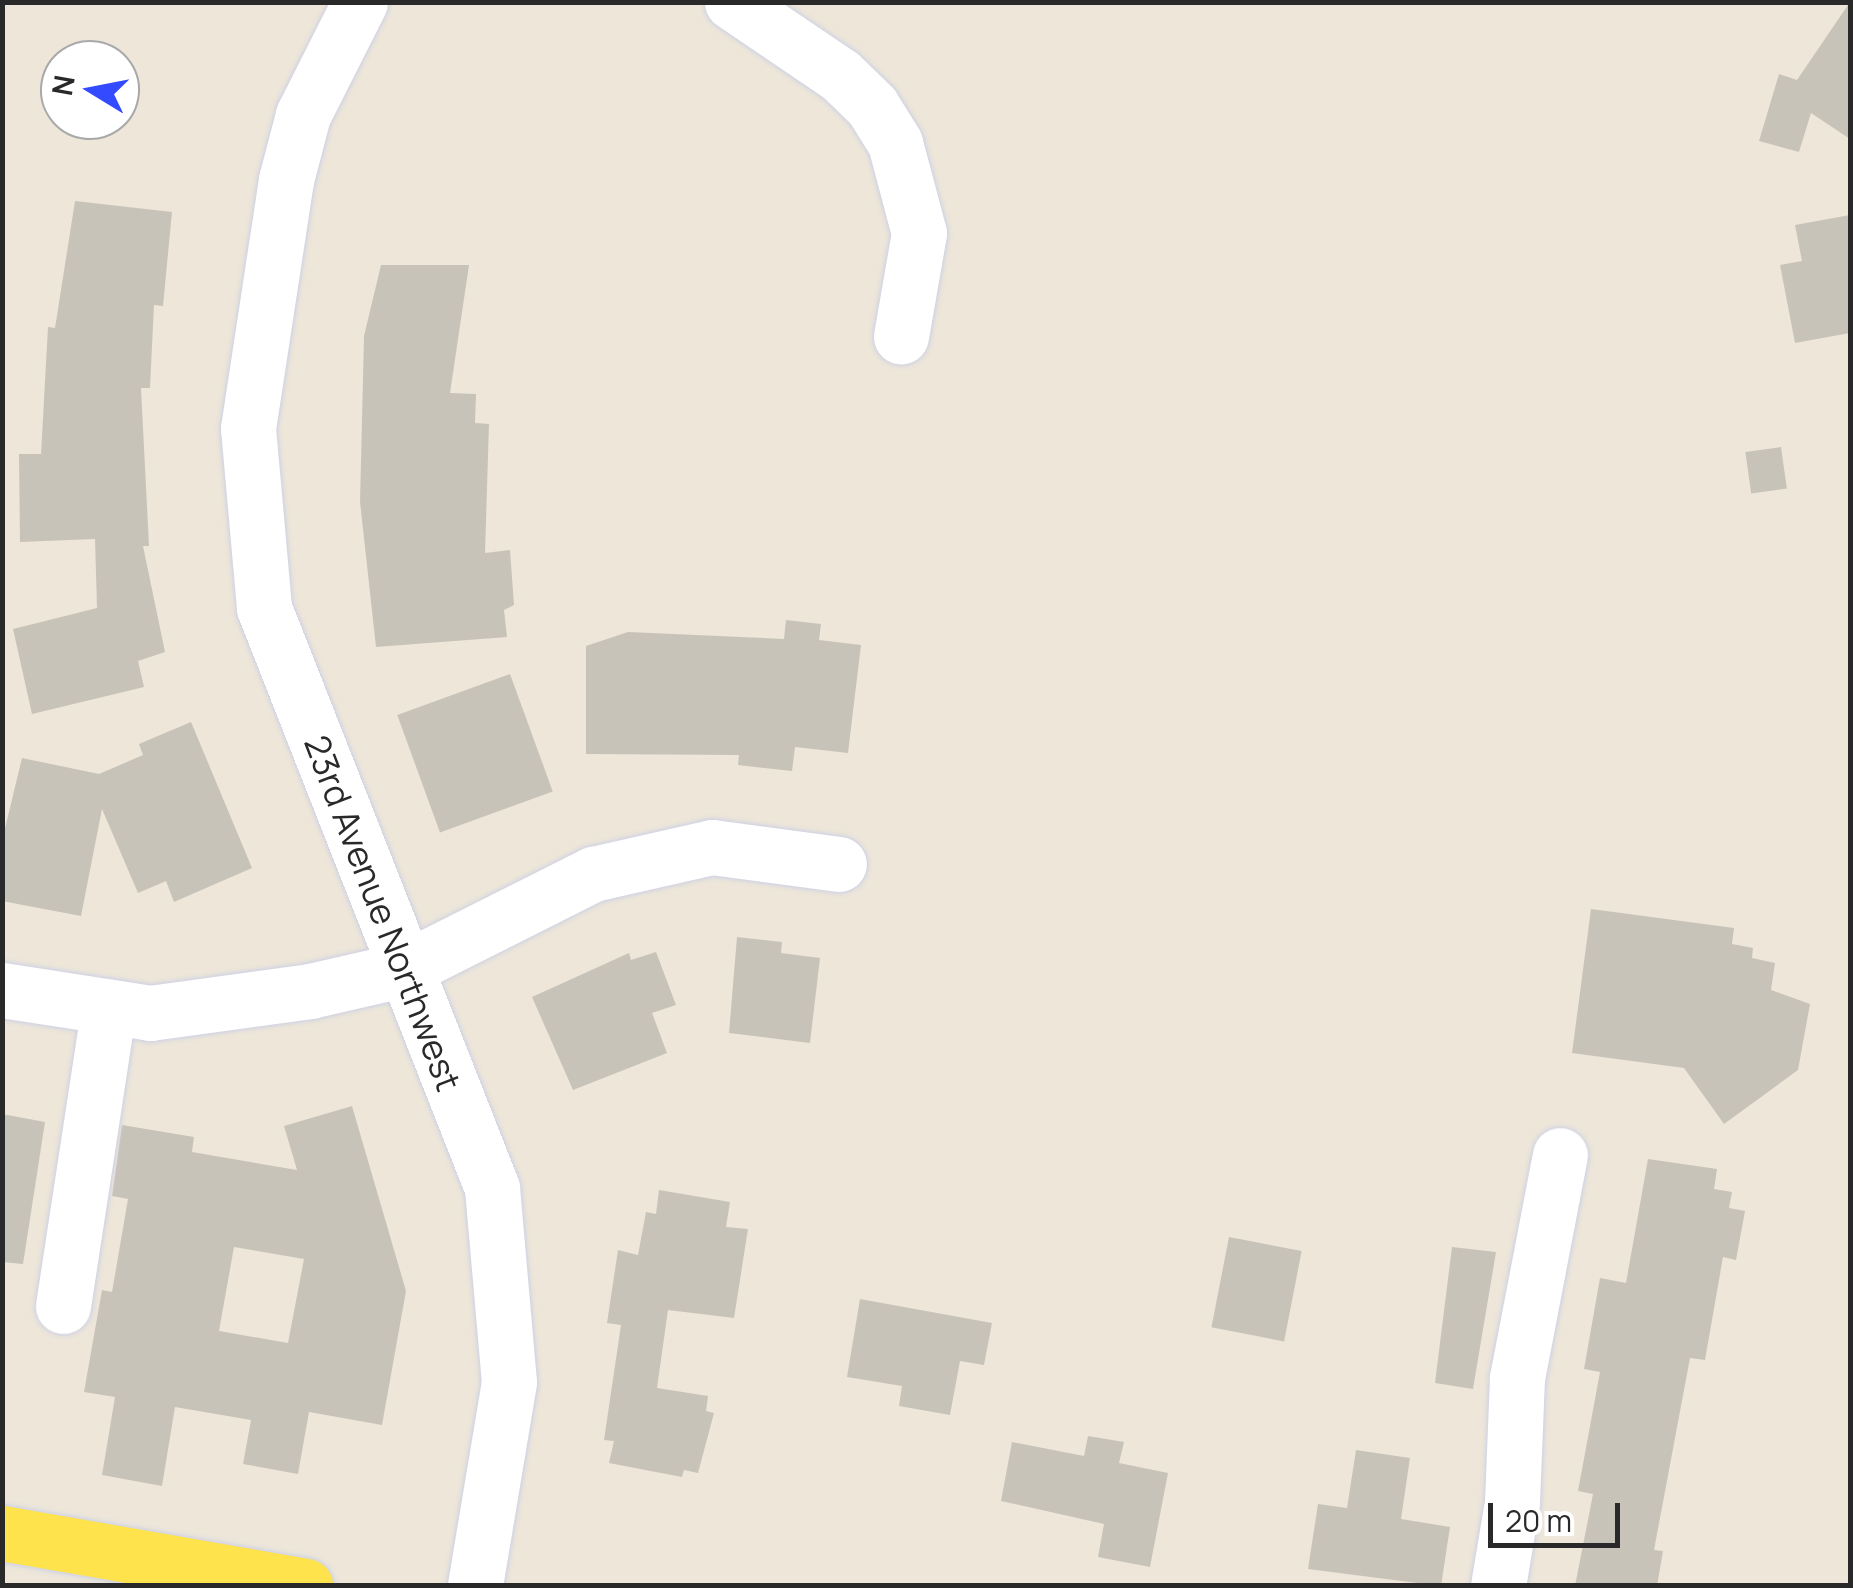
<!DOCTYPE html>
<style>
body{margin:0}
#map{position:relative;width:1853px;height:1588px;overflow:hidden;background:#ede6d9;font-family:Manrope,sans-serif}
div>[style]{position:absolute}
.building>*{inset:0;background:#c8c3b9;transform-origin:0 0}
.roads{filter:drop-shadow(0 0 2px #ced1e4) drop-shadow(0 0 2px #ced1e4)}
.minor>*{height:55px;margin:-27.5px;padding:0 27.5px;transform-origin:27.5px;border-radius:27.5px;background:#fff}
.major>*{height:55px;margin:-27.5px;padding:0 27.5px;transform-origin:27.5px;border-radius:27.5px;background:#ffe34c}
span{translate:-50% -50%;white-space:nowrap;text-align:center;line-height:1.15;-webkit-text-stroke:10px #fff;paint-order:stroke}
.street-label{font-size:35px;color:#292929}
.frame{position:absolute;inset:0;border:5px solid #292929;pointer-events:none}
.north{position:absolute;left:40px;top:40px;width:100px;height:100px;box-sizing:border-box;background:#fff;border:2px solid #a9a9a9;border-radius:50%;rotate:280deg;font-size:28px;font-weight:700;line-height:40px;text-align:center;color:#292929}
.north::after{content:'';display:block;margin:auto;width:35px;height:45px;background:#344aff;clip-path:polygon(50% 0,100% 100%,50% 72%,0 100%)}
.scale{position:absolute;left:1488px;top:1503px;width:132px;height:45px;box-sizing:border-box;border:5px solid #292929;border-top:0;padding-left:12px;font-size:30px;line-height:35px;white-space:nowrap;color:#292929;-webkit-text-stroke:8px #fff;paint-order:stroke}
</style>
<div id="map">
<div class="building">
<i style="clip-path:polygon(1850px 2px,1850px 139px,1811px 113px,1799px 152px,1759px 141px,1779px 74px,1797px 80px)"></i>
<i style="clip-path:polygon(75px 201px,172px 212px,163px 306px,154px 305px,150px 388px,141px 388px,149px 546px,143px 546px,165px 652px,138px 661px,144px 687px,32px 714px,13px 629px,97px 608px,95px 539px,20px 542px,19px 454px,41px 454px,48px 327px,55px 328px)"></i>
<i style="clip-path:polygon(1850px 215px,1850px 333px,1795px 343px,1780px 265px,1802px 261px,1795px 225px)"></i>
<i style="clip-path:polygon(381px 265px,469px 265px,450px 393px,476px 394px,475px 423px,489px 424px,485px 553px,510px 550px,514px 605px,504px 610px,507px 637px,376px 647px,360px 502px,364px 336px)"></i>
<i style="left:1781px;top:447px;width:42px;height:36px;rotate:82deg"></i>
<i style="clip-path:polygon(786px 620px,821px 624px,819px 640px,861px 645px,848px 753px,795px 747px,792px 771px,738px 765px,739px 755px,586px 754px,586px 646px,628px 632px,784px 639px)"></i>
<i style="left:510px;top:674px;width:125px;height:120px;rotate:70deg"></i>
<i style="clip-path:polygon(191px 722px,252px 868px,174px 902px,166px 881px,138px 893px,102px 809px,81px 916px,2px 901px,2px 841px,22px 758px,99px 774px,143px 755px,139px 744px)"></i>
<i style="clip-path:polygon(1591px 909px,1734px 928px,1732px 944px,1753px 948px,1752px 958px,1775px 963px,1771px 990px,1810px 1004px,1798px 1070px,1724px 1124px,1684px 1068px,1572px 1053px)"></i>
<i style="clip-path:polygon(737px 937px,782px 942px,781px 953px,820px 958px,810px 1043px,729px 1033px)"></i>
<i style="clip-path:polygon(656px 952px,676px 1005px,652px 1013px,667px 1053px,573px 1090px,532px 997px,629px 953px,631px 960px)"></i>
<i style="clip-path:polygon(evenodd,352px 1106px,406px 1291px,382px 1425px,309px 1412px,298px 1474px,243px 1464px,251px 1420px,175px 1407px,162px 1486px,102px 1475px,115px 1397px,84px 1392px,102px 1290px,112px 1292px,128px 1199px,112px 1196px,122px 1125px,194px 1137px,192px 1152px,297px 1170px,284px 1126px,352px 1106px,234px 1247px,304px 1259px,288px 1343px,219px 1331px,234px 1247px)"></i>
<i style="clip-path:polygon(2px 1114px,45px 1122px,23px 1264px,2px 1262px)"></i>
<i style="clip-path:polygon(1648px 1159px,1717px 1169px,1714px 1189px,1732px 1192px,1729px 1208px,1745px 1211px,1736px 1260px,1723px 1257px,1705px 1360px,1690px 1358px,1654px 1550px,1663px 1551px,1657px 1586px,1575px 1586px,1593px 1494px,1578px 1491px,1600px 1372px,1584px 1369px,1600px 1278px,1626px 1283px)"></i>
<i style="clip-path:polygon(659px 1190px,730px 1202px,726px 1227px,748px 1229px,734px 1318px,668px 1310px,657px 1388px,708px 1396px,706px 1411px,714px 1413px,698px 1473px,684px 1470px,682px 1477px,609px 1463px,614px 1441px,604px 1440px,621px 1325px,607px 1323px,618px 1250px,638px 1255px,646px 1212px,656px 1214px)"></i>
<i style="left:1229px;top:1237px;width:74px;height:92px;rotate:11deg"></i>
<i style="clip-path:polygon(1452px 1247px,1496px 1252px,1473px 1389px,1435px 1383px)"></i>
<i style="clip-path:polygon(860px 1299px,992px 1323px,984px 1365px,960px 1361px,950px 1415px,899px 1406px,902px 1386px,847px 1377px)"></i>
<i style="clip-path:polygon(1088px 1436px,1124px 1442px,1119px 1463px,1168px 1473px,1150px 1567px,1098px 1557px,1104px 1524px,1001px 1501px,1012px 1442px,1084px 1456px)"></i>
<i style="clip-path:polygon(1356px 1450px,1410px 1458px,1401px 1519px,1450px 1527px,1441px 1586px,1308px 1569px,1318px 1504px,1347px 1508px)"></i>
</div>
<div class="roads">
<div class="minor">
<i style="left:360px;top:2px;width:127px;rotate:116.8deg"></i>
<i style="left:303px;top:115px;width:67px;rotate:104.7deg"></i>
<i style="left:286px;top:180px;width:251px;rotate:98.7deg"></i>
<i style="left:248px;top:428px;width:181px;rotate:84.9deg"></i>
<i style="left:264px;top:608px;width:623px;rotate:68.54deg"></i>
<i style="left:492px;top:1188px;width:195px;rotate:85deg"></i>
<i style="left:509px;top:1382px;width:207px;rotate:99.5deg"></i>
<i style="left:732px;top:2px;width:130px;rotate:34.1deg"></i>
<i style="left:840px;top:75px;width:45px;rotate:44.1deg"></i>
<i style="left:872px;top:106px;width:44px;rotate:58.1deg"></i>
<i style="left:895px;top:143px;width:93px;rotate:75.1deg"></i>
<i style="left:919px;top:233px;width:105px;rotate:99.9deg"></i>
<i style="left:2px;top:990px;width:150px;rotate:8.8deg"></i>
<i style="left:150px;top:1013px;width:162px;rotate:-7.8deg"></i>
<i style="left:310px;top:991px;width:94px;rotate:-12.9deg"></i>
<i style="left:402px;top:970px;width:214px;rotate:-26.7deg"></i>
<i style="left:593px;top:874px;width:122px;rotate:-12.8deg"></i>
<i style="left:712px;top:847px;width:128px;rotate:7.6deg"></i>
<i style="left:63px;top:1306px;width:303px;rotate:-81.3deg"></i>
<i style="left:1498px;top:1586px;width:85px;rotate:-80.5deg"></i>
<i style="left:1512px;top:1502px;width:124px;rotate:-87.7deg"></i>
<i style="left:1517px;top:1378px;width:227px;rotate:-79.1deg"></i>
</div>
<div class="major">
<i style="left:2px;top:1533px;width:308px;rotate:9.9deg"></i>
</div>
</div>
<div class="street-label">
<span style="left:383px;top:913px;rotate:69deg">23rd Avenue Northwest</span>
</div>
<div class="frame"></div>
<div class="north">N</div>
<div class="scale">20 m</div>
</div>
